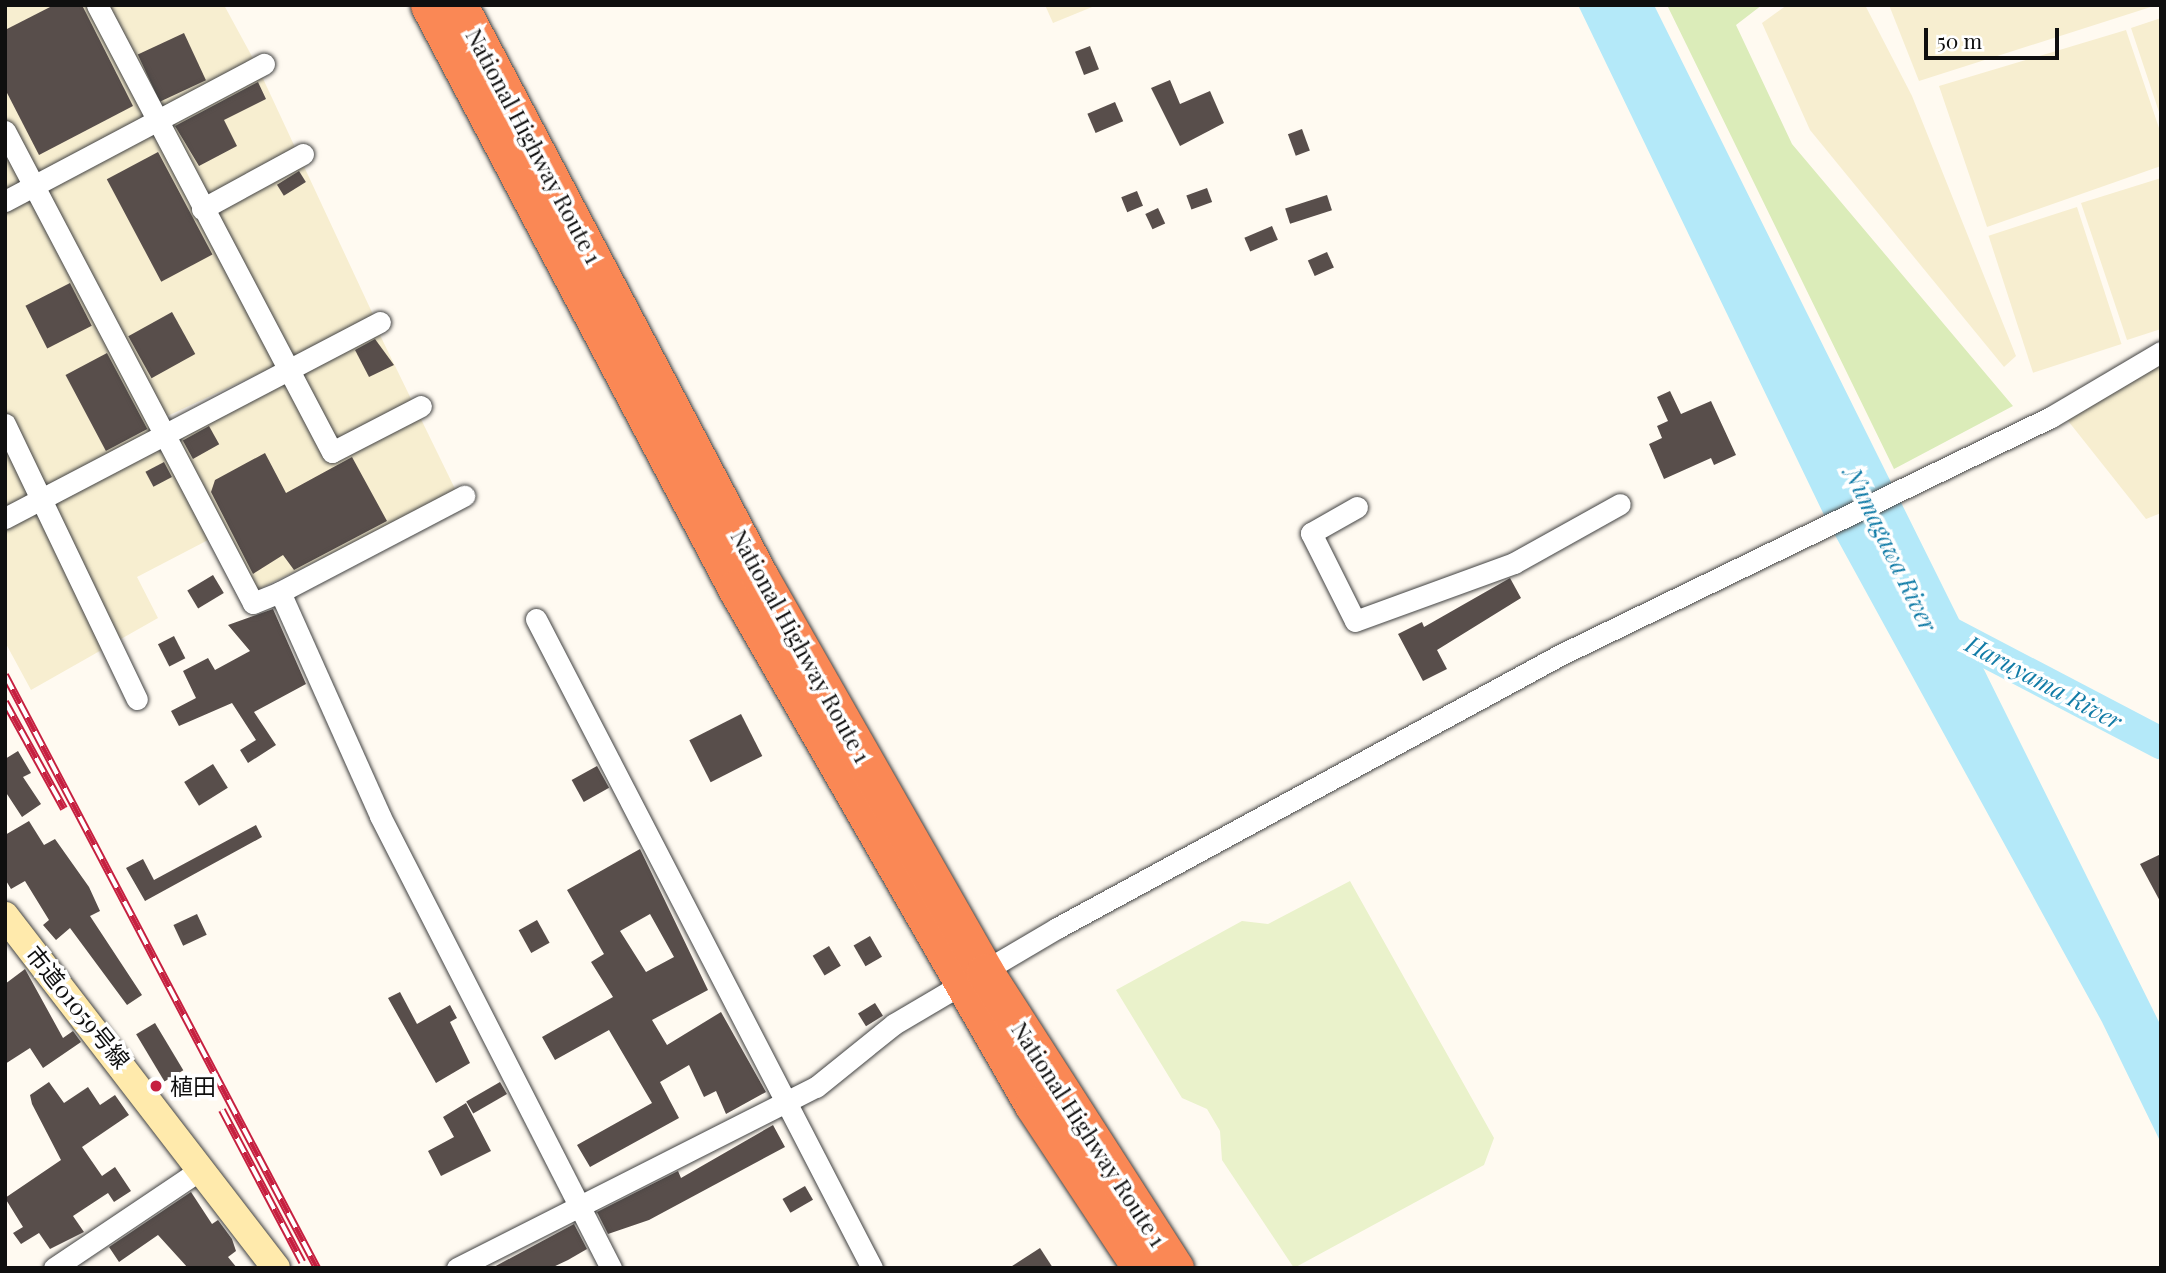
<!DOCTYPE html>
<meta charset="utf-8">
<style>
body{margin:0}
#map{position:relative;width:2166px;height:1273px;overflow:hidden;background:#fffaf1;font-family:"Playfair Display","Noto Sans JP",serif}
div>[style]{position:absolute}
.farmland>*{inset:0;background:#f7eed0;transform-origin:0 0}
.green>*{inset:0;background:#dbecb9}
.pitch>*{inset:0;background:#eaf2cb}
.water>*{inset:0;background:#b4e9f9}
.river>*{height:32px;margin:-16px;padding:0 16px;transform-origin:16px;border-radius:16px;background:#b4e9f9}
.building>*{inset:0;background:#584e4b;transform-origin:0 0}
.roads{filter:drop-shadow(0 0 2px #424242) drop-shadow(0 0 2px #424242)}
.street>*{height:21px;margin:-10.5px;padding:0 10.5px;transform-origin:10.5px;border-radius:10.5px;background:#fff}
.secondary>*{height:28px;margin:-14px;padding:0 14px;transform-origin:14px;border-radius:14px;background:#ffeaac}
.highway>*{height:37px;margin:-18.5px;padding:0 18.5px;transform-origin:18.5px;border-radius:18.5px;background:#fa8855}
.rail>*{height:8px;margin-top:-4px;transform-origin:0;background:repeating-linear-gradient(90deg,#fff 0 16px,#c62040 0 32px);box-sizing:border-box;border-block:2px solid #c62040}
.dots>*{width:19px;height:19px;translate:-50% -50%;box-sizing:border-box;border:4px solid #fff;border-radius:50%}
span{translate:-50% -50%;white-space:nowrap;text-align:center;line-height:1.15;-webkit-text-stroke:7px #fff;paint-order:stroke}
.street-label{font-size:23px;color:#0f0f0f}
.poi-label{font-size:23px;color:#0f0f0f}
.left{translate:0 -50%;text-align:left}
.water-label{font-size:24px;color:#127ca7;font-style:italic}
.frame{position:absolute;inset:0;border:7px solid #0f0f0f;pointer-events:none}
.scale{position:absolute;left:1924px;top:28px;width:135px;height:32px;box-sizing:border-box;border:4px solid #0f0f0f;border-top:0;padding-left:9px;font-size:21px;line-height:24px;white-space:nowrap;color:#0f0f0f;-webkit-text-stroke:5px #fff;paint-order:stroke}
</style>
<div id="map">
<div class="farmland">
<i style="clip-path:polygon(5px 5px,94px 5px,153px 116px,34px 186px,210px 539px,137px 577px,158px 618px,31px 690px,5px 642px)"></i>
<i style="clip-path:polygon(106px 5px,224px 5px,255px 62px,160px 113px)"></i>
<i style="clip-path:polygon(1045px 5px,1097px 5px,1053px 23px)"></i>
<i style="clip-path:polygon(1787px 5px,1865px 5px,1912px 96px,2016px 356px,2004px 367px,1810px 130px,1762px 23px)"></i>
<i style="clip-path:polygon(1889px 5px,2157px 5px,1919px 81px)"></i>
<i style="clip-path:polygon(2161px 18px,2161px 118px,2131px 28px)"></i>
<i style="clip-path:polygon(2126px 30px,2161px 134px,2161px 166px,1987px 227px,1939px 86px)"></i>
<i style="left:259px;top:70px;width:275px;height:247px;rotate:65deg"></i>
<i style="clip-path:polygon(2161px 178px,2161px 329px,2127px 340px,2081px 203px)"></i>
<i style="left:2077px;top:207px;width:144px;height:93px;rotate:72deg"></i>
<i style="left:377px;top:329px;width:182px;height:237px;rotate:64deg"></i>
<i style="clip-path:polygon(2161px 363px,2161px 513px,2146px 519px,2065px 417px)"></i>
</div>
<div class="green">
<i style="clip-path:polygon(1667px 5px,1762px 5px,1736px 25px,1792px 144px,2013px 406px,1894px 469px)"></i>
</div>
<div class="pitch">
<i style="clip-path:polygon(1350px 881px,1494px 1138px,1484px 1165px,1294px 1268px,1222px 1160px,1220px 1131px,1207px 1109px,1182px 1098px,1116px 990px,1242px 921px,1268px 924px)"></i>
</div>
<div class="water">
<i style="clip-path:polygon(1578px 5px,1654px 5px,2161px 1026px,2161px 1143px,2102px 1022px,1825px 517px)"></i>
</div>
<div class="river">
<i style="left:1937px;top:626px;width:253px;rotate:27.6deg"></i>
</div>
<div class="building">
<i style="clip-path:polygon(54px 5px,82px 5px,133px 106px,39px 155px,5px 89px,5px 30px)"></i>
<i style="left:184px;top:33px;width:52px;height:51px;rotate:65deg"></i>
<i style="left:1090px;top:46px;width:25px;height:16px;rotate:69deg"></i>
<i style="clip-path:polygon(1170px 80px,1180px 104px,1210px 91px,1224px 123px,1180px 146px,1151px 88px)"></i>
<i style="clip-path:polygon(258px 82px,266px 99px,224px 120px,237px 146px,199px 166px,175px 126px)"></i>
<i style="left:1115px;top:102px;width:21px;height:30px;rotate:67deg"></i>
<i style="left:1302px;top:129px;width:23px;height:15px;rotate:70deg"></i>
<i style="left:158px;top:152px;width:116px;height:58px;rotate:62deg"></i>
<i style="left:299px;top:171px;width:13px;height:26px;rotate:58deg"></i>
<i style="left:1207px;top:188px;width:15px;height:22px;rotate:70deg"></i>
<i style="left:1137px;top:191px;width:16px;height:17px;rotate:68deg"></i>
<i style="left:1327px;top:195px;width:16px;height:44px;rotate:72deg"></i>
<i style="left:1158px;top:208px;width:17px;height:14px;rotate:65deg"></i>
<i style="left:1272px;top:226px;width:15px;height:30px;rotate:67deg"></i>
<i style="left:1327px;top:252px;width:17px;height:21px;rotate:66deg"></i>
<i style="left:70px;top:283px;width:48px;height:50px;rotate:63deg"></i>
<i style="left:172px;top:312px;width:48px;height:50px;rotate:61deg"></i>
<i style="clip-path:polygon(375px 339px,394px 365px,369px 377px,355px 350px)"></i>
<i style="left:107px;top:353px;width:86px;height:47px;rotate:62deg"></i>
<i style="clip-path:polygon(1670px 391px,1681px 414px,1711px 401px,1736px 455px,1714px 465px,1711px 458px,1664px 479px,1649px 444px,1662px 438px,1657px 426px,1668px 421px,1657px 397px)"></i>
<i style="left:209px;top:426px;width:21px;height:30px;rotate:61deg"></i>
<i style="clip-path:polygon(265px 453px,286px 493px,352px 457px,387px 521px,294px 570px,283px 555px,253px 574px,211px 492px,215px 480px)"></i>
<i style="left:164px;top:462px;width:17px;height:21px;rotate:62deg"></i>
<i style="left:213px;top:575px;width:21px;height:30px;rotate:59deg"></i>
<i style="clip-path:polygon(1510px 578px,1521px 598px,1437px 650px,1447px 669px,1423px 681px,1398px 634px,1422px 622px,1424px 627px)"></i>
<i style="clip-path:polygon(273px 609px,306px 684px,254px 712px,276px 745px,248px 763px,240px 750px,256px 740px,232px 703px,179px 726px,171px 711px,196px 698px,183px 671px,208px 658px,215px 670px,250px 651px,228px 625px)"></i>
<i style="left:174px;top:636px;width:25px;height:18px;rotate:63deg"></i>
<i style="left:741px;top:714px;width:47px;height:58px;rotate:63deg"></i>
<i style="clip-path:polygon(18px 751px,31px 773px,23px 777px,41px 804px,22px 817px,5px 791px,5px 759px)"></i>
<i style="left:213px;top:764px;width:28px;height:34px;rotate:58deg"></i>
<i style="left:597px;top:766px;width:25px;height:29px;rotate:61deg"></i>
<i style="clip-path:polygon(29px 821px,44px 845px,55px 839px,89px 887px,100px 911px,90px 916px,142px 995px,127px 1005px,70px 928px,56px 940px,43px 925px,49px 920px,25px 881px,11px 889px,5px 879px,5px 835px)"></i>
<i style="clip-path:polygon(256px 825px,262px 837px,145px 901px,126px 868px,143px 859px,154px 880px)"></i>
<i style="clip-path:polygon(evenodd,640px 849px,708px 990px,652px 1020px,667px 1045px,721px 1012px,766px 1092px,726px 1114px,716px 1091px,704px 1097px,689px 1065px,660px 1082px,679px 1118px,590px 1167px,577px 1145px,652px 1103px,609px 1030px,555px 1060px,542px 1037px,613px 997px,591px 962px,604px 954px,567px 890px,640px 849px,650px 914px,674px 957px,646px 972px,620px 931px,650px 914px)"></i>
<i style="clip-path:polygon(2161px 854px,2161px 903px,2140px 864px)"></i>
<i style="left:197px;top:914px;width:23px;height:26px;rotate:65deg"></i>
<i style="left:537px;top:920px;width:26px;height:21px;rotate:61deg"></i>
<i style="left:870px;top:936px;width:24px;height:19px;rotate:60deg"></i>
<i style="left:829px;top:946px;width:23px;height:19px;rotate:59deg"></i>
<i style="clip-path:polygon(25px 969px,63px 1038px,73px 1031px,81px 1042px,43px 1068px,30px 1048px,5px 1064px,5px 984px)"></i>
<i style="clip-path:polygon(400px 992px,417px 1024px,450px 1005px,457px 1018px,450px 1022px,470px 1063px,436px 1083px,388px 998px)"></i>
<i style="left:875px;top:1003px;width:15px;height:20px;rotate:58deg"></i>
<i style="left:155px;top:1023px;width:55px;height:22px;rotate:59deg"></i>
<i style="clip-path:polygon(49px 1082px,64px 1103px,88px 1087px,100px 1105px,115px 1095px,129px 1115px,82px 1147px,102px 1176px,115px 1167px,131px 1191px,114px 1202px,108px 1193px,73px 1216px,84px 1232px,50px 1249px,39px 1233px,21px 1244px,13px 1233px,23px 1227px,5px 1198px,61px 1160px,32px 1104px,30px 1095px)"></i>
<i style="left:500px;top:1082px;width:14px;height:39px;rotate:60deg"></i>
<i style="clip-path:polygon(466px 1103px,491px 1151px,441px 1176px,428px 1151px,454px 1137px,443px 1117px)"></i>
<i style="clip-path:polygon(773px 1125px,785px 1147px,649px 1220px,608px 1234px,597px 1212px,678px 1171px,681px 1178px)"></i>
<i style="left:805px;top:1186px;width:16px;height:26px;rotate:60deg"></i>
<i style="clip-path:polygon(191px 1192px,212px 1224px,218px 1220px,232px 1239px,236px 1251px,228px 1257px,237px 1268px,188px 1268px,158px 1235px,119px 1262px,109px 1247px)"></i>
<i style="clip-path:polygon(574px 1224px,587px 1249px,568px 1260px,551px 1268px,492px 1268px)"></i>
<i style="clip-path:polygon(1040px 1248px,1053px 1268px,1009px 1268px)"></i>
</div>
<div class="roads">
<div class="street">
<i style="left:97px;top:5px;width:505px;rotate:62.27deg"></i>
<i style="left:332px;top:452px;width:100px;rotate:-27.3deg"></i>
<i style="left:5px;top:131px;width:533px;rotate:62.28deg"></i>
<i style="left:253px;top:603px;width:29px;rotate:-22deg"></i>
<i style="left:280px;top:592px;width:245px;rotate:65.9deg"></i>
<i style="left:380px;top:816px;width:508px;rotate:62.93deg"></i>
<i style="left:5px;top:201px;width:293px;rotate:-27.9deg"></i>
<i style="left:202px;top:209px;width:115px;rotate:-28.6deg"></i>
<i style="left:5px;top:424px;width:305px;rotate:64.4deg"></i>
<i style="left:1357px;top:507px;width:53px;rotate:150.5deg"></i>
<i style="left:1311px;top:533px;width:98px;rotate:63.4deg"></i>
<i style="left:1355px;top:621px;width:169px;rotate:-20deg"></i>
<i style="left:1514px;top:563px;width:121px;rotate:-29.1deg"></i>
<i style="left:5px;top:518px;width:423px;rotate:-27.6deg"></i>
<i style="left:280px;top:592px;width:208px;rotate:-27.6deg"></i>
<i style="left:536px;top:619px;width:731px;rotate:62.63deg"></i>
<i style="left:54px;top:1268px;width:179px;rotate:-33.9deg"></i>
<i style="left:457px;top:1268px;width:402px;rotate:-26.8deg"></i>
<i style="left:816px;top:1087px;width:100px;rotate:-38.9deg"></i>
<i style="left:894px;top:1024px;width:189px;rotate:-30.5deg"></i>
<i style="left:1057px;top:928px;width:572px;rotate:-28.49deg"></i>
<i style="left:1560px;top:655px;width:546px;rotate:-25.86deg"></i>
<i style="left:2051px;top:417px;width:128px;rotate:-30.6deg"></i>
</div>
<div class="secondary">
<i style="left:5px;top:916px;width:444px;rotate:52.4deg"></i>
</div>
<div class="highway">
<i style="left:429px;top:5px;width:659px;rotate:62.23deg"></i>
<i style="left:736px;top:588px;width:596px;rotate:60.12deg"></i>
<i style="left:1033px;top:1105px;width:196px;rotate:56.5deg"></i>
<i style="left:459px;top:5px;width:646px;rotate:62.25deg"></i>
<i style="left:760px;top:577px;width:455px;rotate:60.3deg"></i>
<i style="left:985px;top:972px;width:352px;rotate:57.3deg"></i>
</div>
</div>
<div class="rail">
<i style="left:5px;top:675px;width:670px;rotate:62.25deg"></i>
<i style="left:5px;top:702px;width:122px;rotate:61.1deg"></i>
<i style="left:222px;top:1110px;width:172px;rotate:62.2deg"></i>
</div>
<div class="dots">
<i style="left:156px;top:1086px;background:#c62040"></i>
</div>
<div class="street-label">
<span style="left:534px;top:146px;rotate:62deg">National Highway Route 1</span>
<span style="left:801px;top:646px;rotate:61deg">National Highway Route 1</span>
<span style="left:78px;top:1007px;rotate:51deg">市道01059号線</span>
<span style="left:1089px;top:1134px;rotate:57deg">National Highway Route 1</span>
</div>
<div class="poi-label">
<span class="left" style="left:170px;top:1086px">植田</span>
</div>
<div class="water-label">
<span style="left:1891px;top:549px;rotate:64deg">Numagawa River</span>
<span style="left:2044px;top:682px;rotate:28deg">Haruyama River</span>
</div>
<div class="frame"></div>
<div class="scale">50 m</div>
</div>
